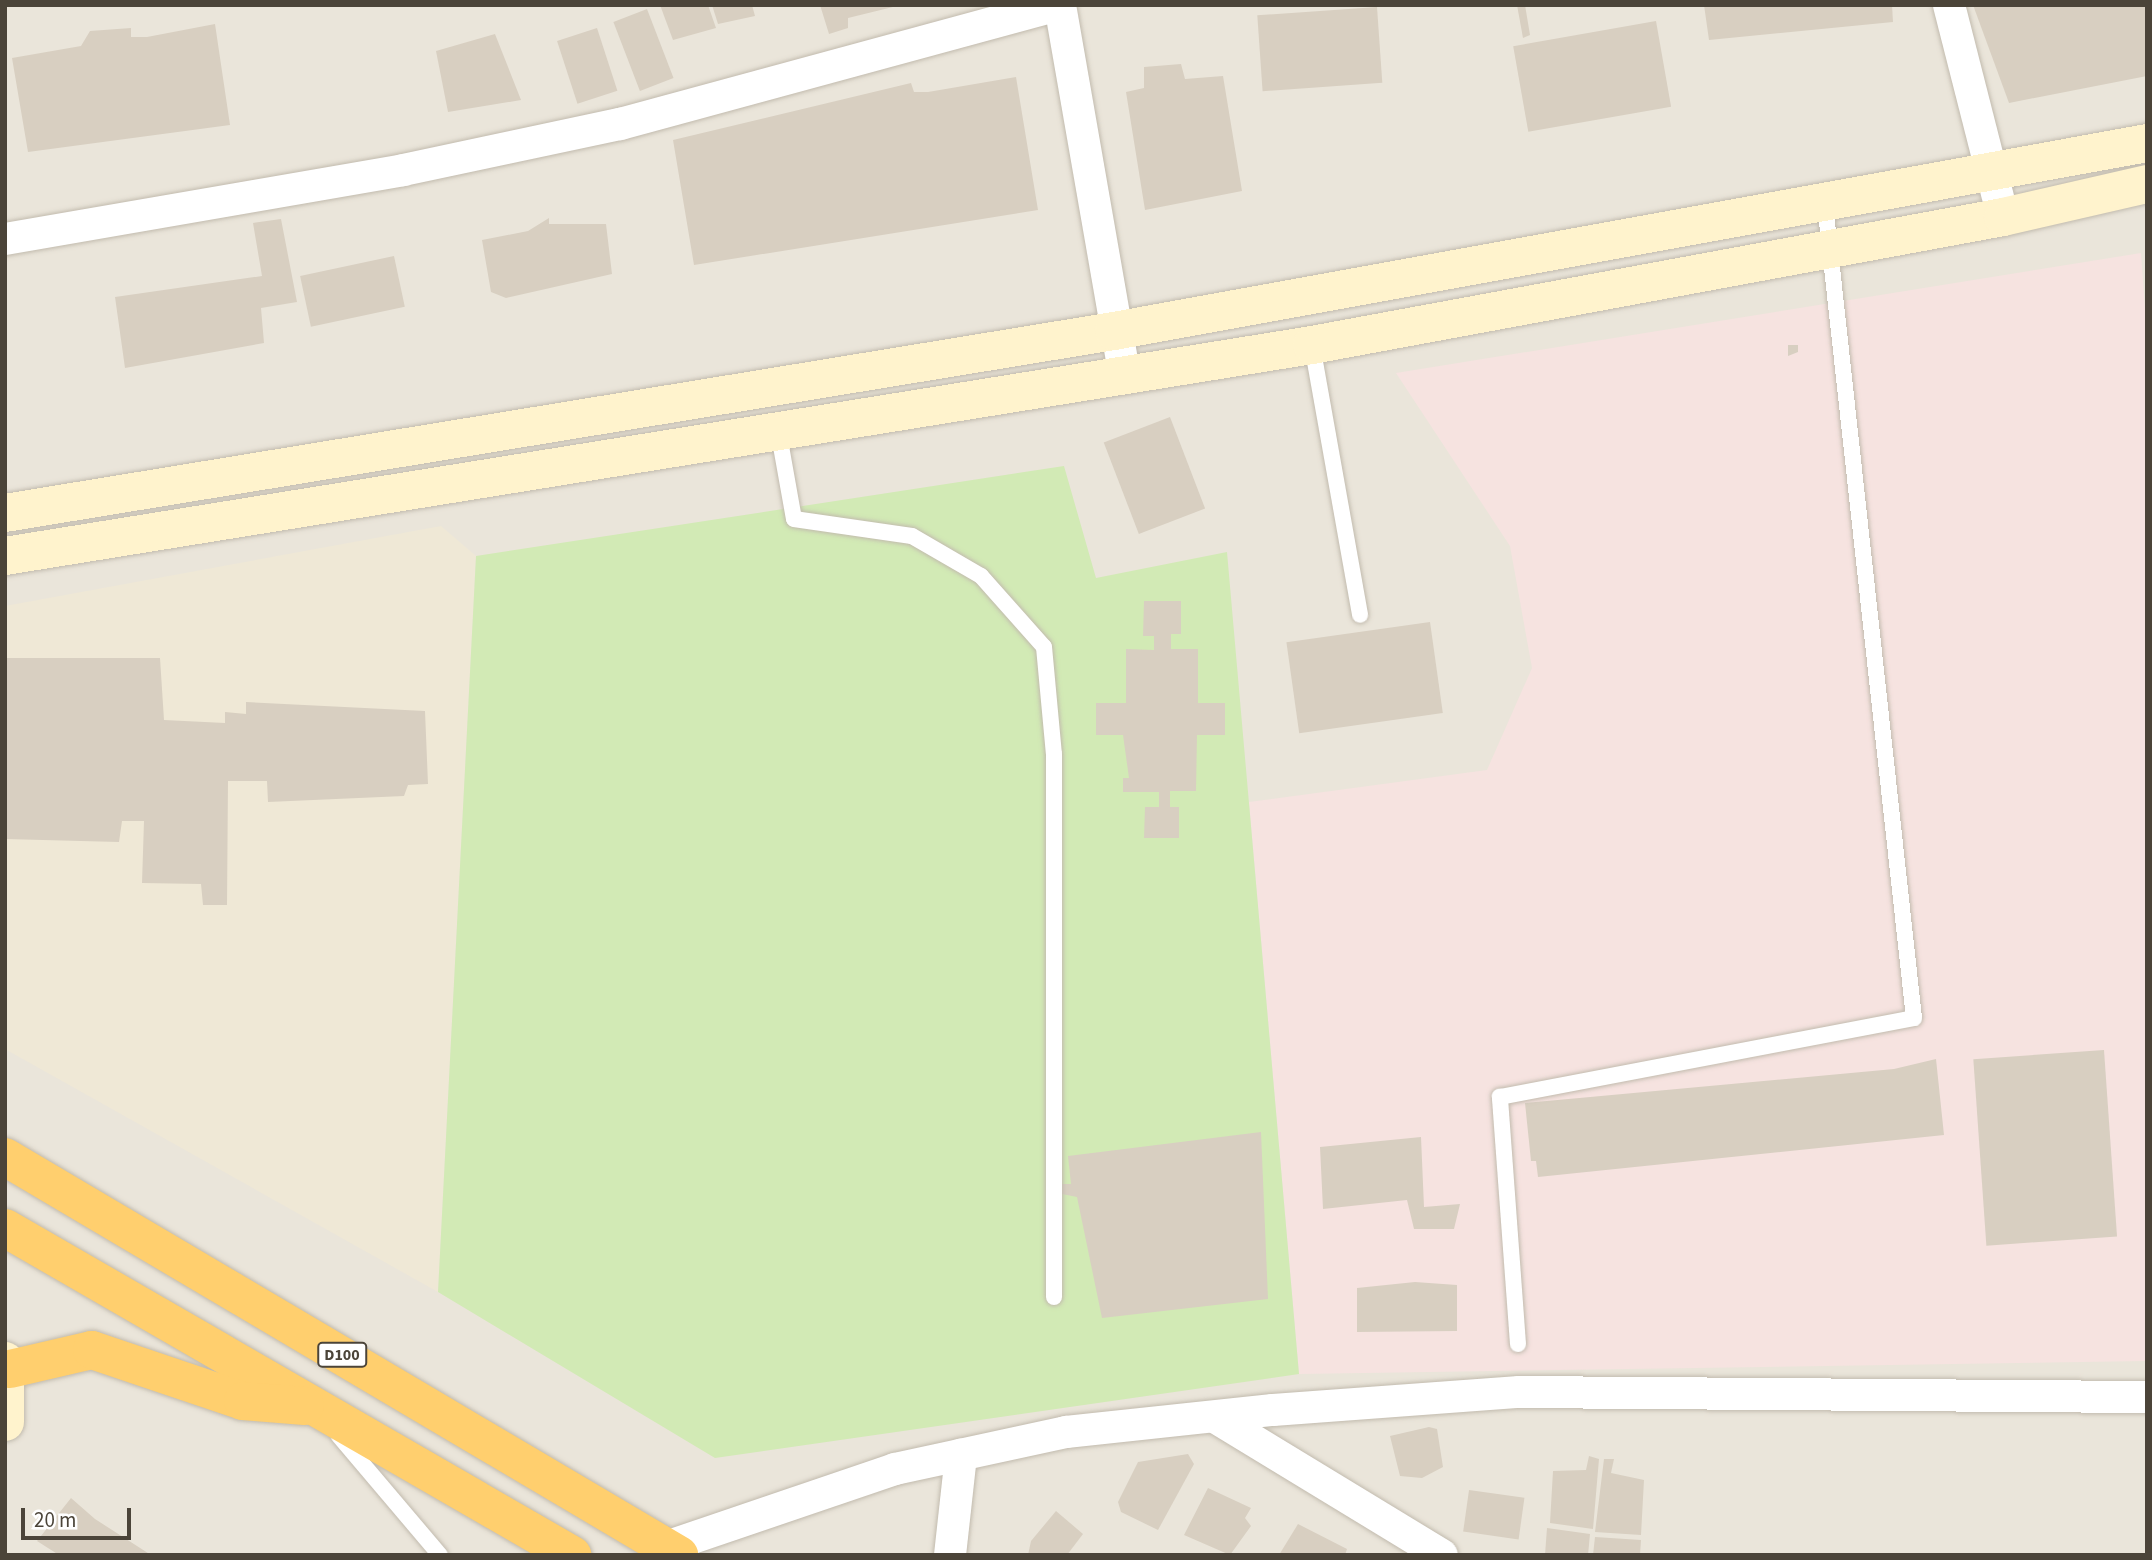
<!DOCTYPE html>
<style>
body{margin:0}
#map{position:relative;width:2152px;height:1560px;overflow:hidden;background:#f6f3ec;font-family:"Source Sans 3",sans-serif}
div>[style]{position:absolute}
.residential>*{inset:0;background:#eae5da;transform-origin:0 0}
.education>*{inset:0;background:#efe8d6}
.medical>*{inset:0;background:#f6e3e0}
.green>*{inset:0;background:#d2eab5}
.building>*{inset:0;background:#d8cfc1;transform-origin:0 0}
.roads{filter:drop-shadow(0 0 2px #c2bbae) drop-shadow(0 0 2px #c2bbae)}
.lane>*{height:16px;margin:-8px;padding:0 8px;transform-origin:8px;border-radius:8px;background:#fff}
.street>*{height:32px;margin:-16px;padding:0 16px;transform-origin:16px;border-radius:16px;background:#fff}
.secondary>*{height:38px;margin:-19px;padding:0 19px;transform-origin:19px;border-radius:19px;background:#fff3cd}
.highway>*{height:38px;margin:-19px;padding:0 19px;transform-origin:19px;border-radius:19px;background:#ffcf6e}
span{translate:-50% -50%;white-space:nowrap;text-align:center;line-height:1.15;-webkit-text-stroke:7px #fff;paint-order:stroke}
.shield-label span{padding:2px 5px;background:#fff;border:2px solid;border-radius:5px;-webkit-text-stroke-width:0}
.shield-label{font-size:16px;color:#4b4439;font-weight:700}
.frame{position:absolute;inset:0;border:7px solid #4b4439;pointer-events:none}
.scale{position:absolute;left:21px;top:1508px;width:110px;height:32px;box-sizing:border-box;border:4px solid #4b4439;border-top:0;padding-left:9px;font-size:21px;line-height:24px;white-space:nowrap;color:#4b4439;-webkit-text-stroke:5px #fff;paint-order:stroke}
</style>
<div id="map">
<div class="residential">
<i style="left:5px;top:5px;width:2142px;height:1550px"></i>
</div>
<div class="education">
<i style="clip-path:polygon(441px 526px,476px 556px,438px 1292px,5px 1049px,5px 606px)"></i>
</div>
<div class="medical">
<i style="clip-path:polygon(2141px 253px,2147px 337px,2147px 1361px,1299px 1374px,1249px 802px,1487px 770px,1532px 668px,1510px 546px,1396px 373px)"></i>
</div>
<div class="green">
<i style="clip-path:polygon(1064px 466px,1096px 578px,1227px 552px,1299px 1374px,715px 1458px,438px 1292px,476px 556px)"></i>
</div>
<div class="building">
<i style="clip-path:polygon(660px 5px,708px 5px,716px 28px,673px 40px)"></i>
<i style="clip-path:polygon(712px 5px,752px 5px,755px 16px,718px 24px)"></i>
<i style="clip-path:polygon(820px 5px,901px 5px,848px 18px,848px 28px,829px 34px)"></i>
<i style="clip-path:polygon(1517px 5px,1525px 5px,1530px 35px,1523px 38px)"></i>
<i style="clip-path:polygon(1704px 5px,1892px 5px,1893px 22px,1709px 40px)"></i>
<i style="clip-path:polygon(1973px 5px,2147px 5px,2147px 76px,2009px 103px)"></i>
<i style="left:1377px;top:7px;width:76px;height:120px;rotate:86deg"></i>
<i style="left:647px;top:9px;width:74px;height:36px;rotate:69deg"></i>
<i style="left:1656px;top:21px;width:87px;height:145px;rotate:80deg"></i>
<i style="clip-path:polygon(215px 24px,230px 125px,28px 152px,12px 58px,81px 46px,90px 31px,131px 28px,131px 37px,147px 37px)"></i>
<i style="left:597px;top:28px;width:66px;height:42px;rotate:72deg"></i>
<i style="clip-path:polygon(495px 34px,521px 100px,448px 112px,436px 51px)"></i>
<i style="clip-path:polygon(1181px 64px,1185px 79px,1223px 76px,1242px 191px,1145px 210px,1126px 92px,1144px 88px,1144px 67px)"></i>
<i style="clip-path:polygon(1016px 77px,1038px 210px,694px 265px,673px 140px,911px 83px,914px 92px,928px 92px)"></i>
<i style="clip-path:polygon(549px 218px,549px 224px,606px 224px,612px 274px,506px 298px,491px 292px,482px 240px,528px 231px)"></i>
<i style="clip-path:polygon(281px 219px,297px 302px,261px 308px,264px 343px,125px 368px,115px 297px,262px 276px,253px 223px)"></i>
<i style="left:394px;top:256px;width:52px;height:96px;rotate:78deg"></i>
<i style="clip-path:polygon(1788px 345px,1798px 345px,1798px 352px,1788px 356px)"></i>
<i style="left:1170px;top:417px;width:98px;height:71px;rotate:69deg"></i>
<i style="clip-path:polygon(1144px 601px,1181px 601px,1181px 634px,1171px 634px,1171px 649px,1198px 649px,1198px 703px,1225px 703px,1225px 735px,1197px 735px,1196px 791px,1170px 791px,1170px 807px,1179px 807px,1179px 838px,1144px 838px,1145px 807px,1159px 807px,1159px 792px,1123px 792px,1123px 778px,1129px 778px,1123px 735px,1096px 735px,1096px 703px,1126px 703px,1126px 649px,1154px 650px,1154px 636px,1143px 636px)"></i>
<i style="left:1430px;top:622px;width:92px;height:145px;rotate:82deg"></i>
<i style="clip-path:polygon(5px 658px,160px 658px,164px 720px,225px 723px,225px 712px,246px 714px,246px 702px,425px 711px,428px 784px,408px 785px,404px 796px,268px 802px,267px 781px,228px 781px,227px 905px,203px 905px,201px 884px,142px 883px,144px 821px,122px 821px,119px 842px,5px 839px)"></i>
<i style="left:2104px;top:1050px;width:187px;height:131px;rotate:86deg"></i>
<i style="clip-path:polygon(1936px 1059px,1944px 1135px,1538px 1177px,1536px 1161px,1531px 1161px,1525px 1103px,1894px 1069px)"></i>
<i style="clip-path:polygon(1261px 1132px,1268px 1299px,1102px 1318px,1077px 1197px,1062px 1194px,1062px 1184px,1071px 1184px,1068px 1156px)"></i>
<i style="clip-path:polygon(1421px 1137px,1424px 1207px,1460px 1204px,1454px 1229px,1414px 1229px,1407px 1200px,1323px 1209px,1320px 1147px)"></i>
<i style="clip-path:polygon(1415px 1282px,1457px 1285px,1457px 1331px,1357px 1332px,1357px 1288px)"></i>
<i style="clip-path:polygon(1429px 1427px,1437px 1429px,1443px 1467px,1422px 1478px,1400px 1476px,1390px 1436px)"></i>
<i style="clip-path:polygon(1188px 1454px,1194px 1464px,1158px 1530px,1121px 1512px,1118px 1502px,1138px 1462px)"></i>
<i style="clip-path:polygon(1589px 1456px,1599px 1459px,1593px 1529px,1550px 1523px,1553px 1471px,1586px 1470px)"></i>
<i style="clip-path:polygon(1604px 1459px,1614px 1459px,1611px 1473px,1644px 1480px,1641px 1535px,1595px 1532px)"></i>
<i style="clip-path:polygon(1208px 1488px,1251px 1508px,1245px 1518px,1251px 1526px,1230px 1555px,1184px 1535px)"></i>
<i style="left:1469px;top:1490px;width:56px;height:42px;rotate:8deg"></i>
<i style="clip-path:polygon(71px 1498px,95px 1519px,151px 1555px,59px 1555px,37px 1541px)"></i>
<i style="clip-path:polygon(1056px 1511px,1083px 1534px,1067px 1555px,1028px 1555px,1031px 1541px)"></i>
<i style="clip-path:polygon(1298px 1524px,1347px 1549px,1345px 1555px,1279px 1555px)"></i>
<i style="clip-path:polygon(1547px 1528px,1590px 1534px,1588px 1555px,1545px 1555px)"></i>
<i style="clip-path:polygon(1595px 1537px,1641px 1540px,1640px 1555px,1593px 1555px)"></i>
</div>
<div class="roads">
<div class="lane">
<i style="left:1312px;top:345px;width:274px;rotate:79.9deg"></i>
<i style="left:779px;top:435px;width:85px;rotate:79.9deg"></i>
<i style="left:794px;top:519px;width:119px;rotate:8.2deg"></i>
<i style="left:912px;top:536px;width:80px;rotate:30.1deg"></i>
<i style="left:981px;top:576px;width:95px;rotate:48.4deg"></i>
<i style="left:1044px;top:647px;width:107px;rotate:84.7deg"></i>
<i style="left:1054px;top:754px;width:543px;rotate:90deg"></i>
<i style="left:1518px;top:1344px;width:248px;rotate:-94.2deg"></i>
<i style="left:1500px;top:1097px;width:421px;rotate:-10.8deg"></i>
<i style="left:1914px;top:1018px;width:819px;rotate:-96.24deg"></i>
<i style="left:339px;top:1436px;width:156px;rotate:49.7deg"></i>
</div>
<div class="street">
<i style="left:1060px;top:5px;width:378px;rotate:80.1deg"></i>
<i style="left:1949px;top:5px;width:219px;rotate:75.7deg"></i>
<i style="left:5px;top:239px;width:404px;rotate:-9.8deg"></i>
<i style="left:403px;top:170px;width:222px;rotate:-12deg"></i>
<i style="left:620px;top:124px;width:454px;rotate:-15.2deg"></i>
<i style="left:1218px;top:1419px;width:262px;rotate:31.3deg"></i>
<i style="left:666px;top:1547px;width:242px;rotate:-18.8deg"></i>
<i style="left:895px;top:1469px;width:175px;rotate:-12.2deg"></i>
<i style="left:1066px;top:1432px;width:208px;rotate:-6.1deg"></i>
<i style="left:1273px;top:1410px;width:247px;rotate:-4.2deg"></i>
<i style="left:1519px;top:1392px;width:628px;rotate:0.46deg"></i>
<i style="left:950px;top:1555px;width:101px;rotate:-83.7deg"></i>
</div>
<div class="secondary">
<i style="left:5px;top:513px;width:1124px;rotate:-9.32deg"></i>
<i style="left:1114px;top:331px;width:1050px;rotate:-10.31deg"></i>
<i style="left:5px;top:556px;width:1324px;rotate:-9.17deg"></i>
<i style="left:1312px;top:345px;width:703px;rotate:-10.49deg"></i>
<i style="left:2003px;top:217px;width:148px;rotate:-12.9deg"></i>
<i style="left:5px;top:1361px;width:61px;rotate:90deg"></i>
</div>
<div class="highway">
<i style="left:5px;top:1157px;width:783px;rotate:30.56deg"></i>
<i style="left:5px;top:1228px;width:655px;rotate:29.97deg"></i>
<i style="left:10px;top:1369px;width:84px;rotate:-13deg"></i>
<i style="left:92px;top:1350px;width:159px;rotate:18.7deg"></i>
<i style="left:243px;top:1401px;width:62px;rotate:4.6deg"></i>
</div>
</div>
<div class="shield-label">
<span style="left:342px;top:1355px">D100</span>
</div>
<div class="frame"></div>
<div class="scale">20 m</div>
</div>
